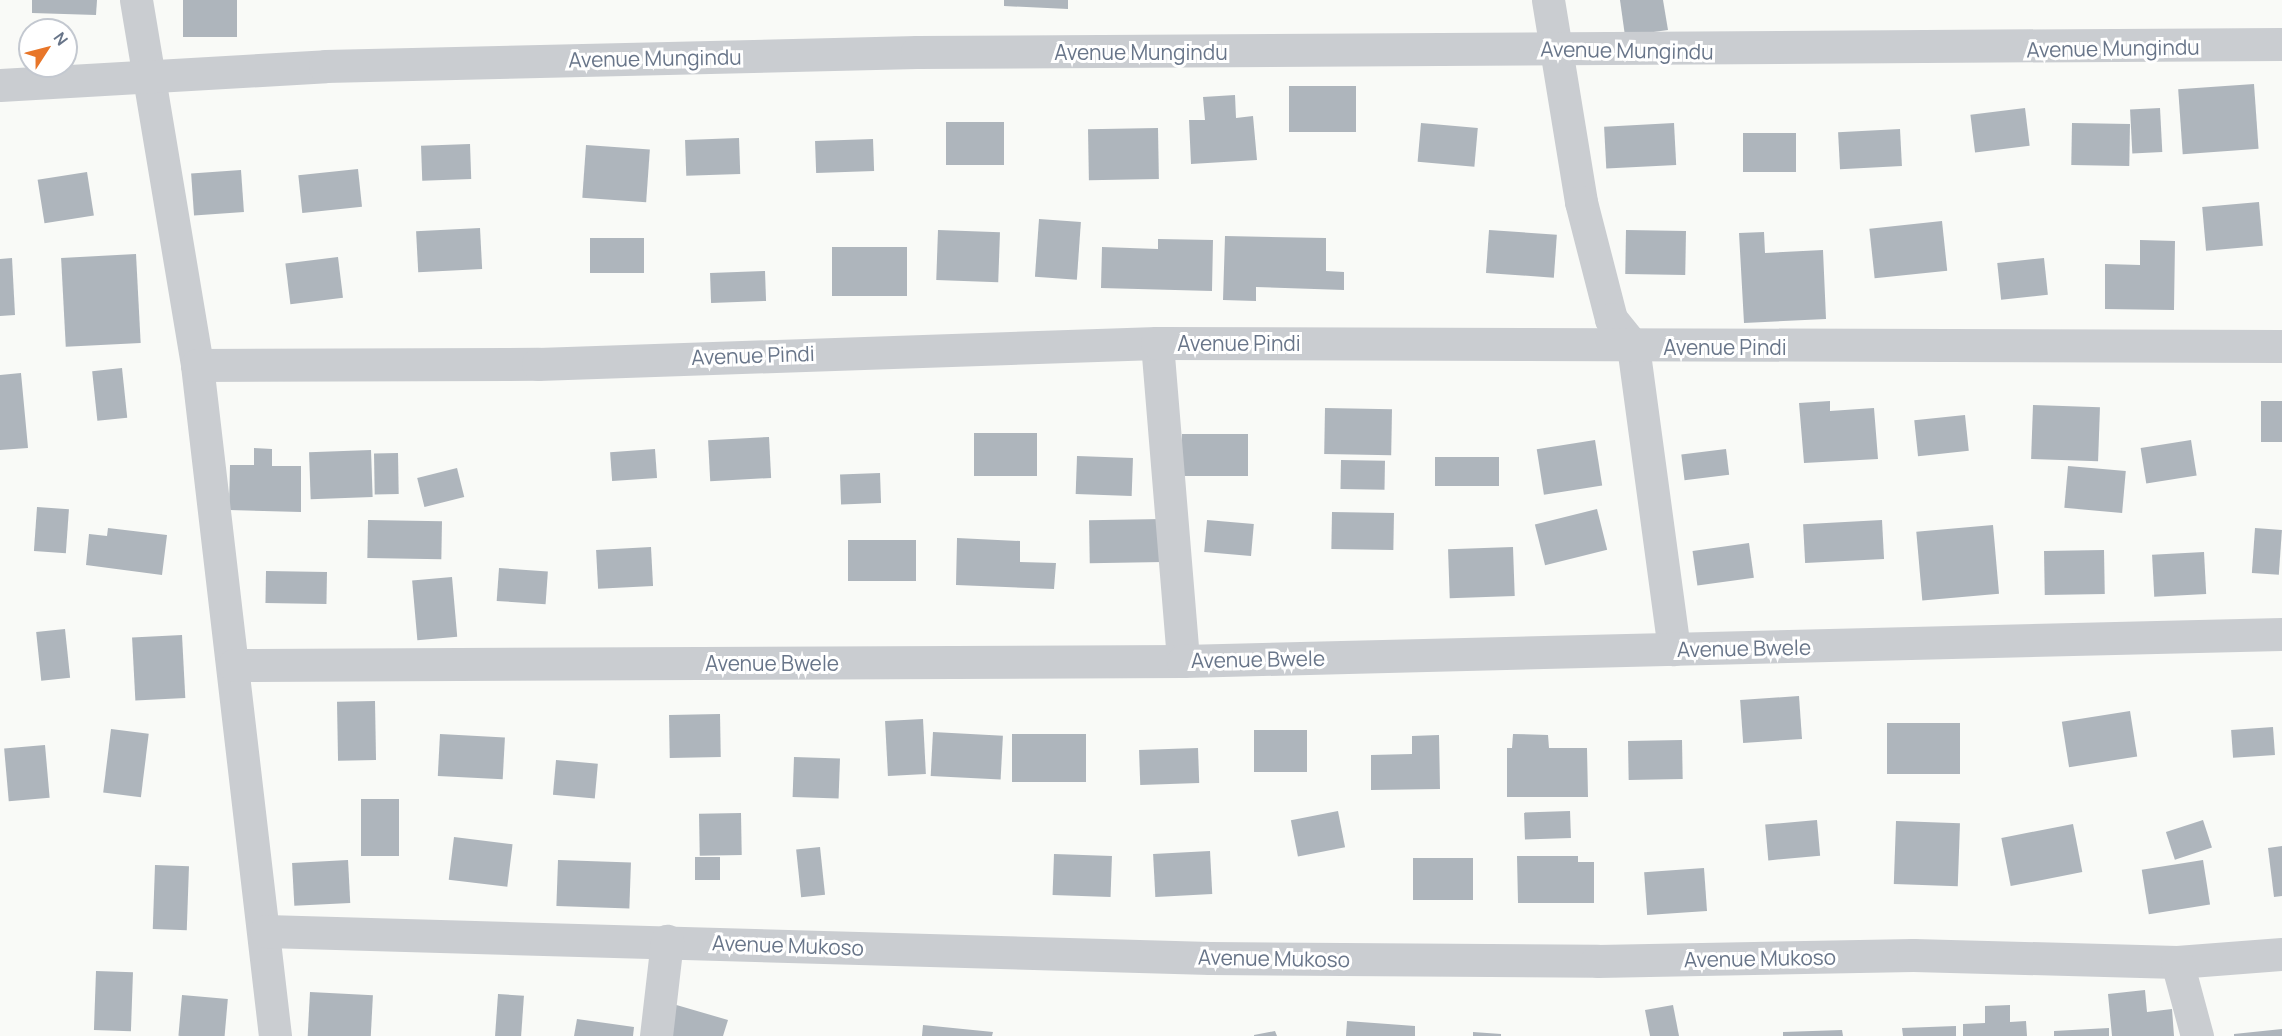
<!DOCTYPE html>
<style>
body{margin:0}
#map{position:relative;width:2282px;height:1036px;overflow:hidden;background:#f9faf7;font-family:Manrope,sans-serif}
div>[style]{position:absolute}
.building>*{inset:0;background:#aeb5bc;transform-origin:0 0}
.minor>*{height:33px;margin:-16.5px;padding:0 16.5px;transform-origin:16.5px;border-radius:16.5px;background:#cacdd1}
span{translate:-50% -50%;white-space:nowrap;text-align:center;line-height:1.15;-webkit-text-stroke:6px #fff;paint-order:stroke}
.street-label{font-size:21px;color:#687589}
.north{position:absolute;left:18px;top:18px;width:60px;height:60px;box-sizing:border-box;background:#fff;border:2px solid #c3c8d0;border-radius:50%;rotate:54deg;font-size:16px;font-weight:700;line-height:24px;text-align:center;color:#687589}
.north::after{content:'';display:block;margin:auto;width:21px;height:27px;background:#e87629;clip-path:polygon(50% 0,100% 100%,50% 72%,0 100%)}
</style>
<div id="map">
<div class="building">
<i style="clip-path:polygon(32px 0,97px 0,96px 15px,32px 13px)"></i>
<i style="left:183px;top:0;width:54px;height:37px"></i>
<i style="clip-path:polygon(1004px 0,1068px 0,1068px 9px,1004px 6px)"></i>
<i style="clip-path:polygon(1620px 0,1663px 0,1668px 30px,1625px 36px)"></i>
<i style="left:2254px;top:84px;width:65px;height:76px;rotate:86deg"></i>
<i style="left:1289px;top:86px;width:67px;height:46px"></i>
<i style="clip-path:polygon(1235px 95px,1236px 118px,1253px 116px,1257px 160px,1191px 164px,1189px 120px,1205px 120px,1203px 97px)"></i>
<i style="left:2025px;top:108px;width:38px;height:55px;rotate:83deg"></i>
<i style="left:2160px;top:108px;width:44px;height:30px;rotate:87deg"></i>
<i style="left:946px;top:122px;width:58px;height:43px"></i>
<i style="left:1421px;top:123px;width:57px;height:39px;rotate:5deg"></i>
<i style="left:1674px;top:123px;width:42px;height:70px;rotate:87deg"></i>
<i style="left:2072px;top:123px;width:58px;height:42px;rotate:1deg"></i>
<i style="left:1158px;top:128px;width:51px;height:70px;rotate:89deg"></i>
<i style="left:1900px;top:129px;width:37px;height:62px;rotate:87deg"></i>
<i style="left:1743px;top:133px;width:53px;height:39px"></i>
<i style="left:739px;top:138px;width:36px;height:54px;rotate:88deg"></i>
<i style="left:873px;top:139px;width:32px;height:58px;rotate:88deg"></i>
<i style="left:470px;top:144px;width:35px;height:49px;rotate:88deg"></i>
<i style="left:586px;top:145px;width:64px;height:53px;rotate:4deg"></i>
<i style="left:358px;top:169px;width:38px;height:60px;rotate:84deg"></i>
<i style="left:241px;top:170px;width:42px;height:50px;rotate:86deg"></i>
<i style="left:87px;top:172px;width:44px;height:50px;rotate:81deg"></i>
<i style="left:2259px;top:202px;width:44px;height:57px;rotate:85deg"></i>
<i style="left:1039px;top:219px;width:42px;height:58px;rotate:4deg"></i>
<i style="left:1942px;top:221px;width:50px;height:73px;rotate:84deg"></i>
<i style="left:480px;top:228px;width:41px;height:64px;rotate:87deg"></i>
<i style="left:938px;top:230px;width:62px;height:50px;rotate:2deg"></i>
<i style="left:1489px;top:230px;width:68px;height:43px;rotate:4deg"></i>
<i style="left:1626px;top:230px;width:60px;height:44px;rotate:1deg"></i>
<i style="clip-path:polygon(1764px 232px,1765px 253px,1823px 250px,1826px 319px,1744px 323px,1739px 233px)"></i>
<i style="clip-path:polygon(1225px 236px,1326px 238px,1326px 271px,1344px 272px,1344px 290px,1256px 287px,1256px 301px,1223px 300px)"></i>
<i style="left:590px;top:238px;width:54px;height:35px"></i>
<i style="clip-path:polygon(1158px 239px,1213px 240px,1212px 291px,1101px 288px,1102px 247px,1158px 249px)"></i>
<i style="clip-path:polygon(2140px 240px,2175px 241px,2174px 310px,2105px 309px,2105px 264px,2140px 265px)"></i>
<i style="left:907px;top:247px;width:49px;height:75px;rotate:90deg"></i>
<i style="left:136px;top:254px;width:89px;height:75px;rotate:87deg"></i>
<i style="left:338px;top:257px;width:41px;height:53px;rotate:83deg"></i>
<i style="clip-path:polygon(12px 258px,15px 315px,0 316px,0 259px)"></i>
<i style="left:2044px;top:258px;width:37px;height:47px;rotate:84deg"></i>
<i style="left:765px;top:271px;width:30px;height:55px;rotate:88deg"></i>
<i style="left:122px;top:368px;width:50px;height:30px;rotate:84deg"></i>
<i style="clip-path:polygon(21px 373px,28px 448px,0 450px,0 375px)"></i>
<i style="clip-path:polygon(1830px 401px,1830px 411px,1874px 408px,1878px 459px,1804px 463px,1799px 403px)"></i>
<i style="left:2261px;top:401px;width:21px;height:41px"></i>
<i style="left:2033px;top:405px;width:67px;height:54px;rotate:2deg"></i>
<i style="left:1325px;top:408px;width:67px;height:46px;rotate:1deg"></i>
<i style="left:1965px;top:415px;width:36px;height:51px;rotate:84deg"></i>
<i style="left:974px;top:433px;width:63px;height:43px"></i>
<i style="left:1182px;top:434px;width:66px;height:42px"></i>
<i style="left:769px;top:437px;width:41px;height:61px;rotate:87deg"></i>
<i style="left:1595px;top:440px;width:46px;height:59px;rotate:81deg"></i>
<i style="left:2191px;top:440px;width:36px;height:51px;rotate:81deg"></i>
<i style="clip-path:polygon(254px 448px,272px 449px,272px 466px,301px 466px,301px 512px,229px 510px,230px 465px,254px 465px)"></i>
<i style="left:655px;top:449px;width:29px;height:45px;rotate:86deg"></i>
<i style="left:1726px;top:449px;width:26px;height:45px;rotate:83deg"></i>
<i style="left:371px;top:450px;width:47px;height:62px;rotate:88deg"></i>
<i style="left:398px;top:453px;width:41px;height:24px;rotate:89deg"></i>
<i style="left:1077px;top:456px;width:56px;height:38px;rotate:2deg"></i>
<i style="left:1435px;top:457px;width:64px;height:29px"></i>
<i style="left:1341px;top:460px;width:44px;height:29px;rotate:1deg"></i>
<i style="left:2068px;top:466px;width:58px;height:42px;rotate:5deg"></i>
<i style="left:457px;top:468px;width:30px;height:41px;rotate:76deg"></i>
<i style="left:880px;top:473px;width:30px;height:40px;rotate:88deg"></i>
<i style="left:37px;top:507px;width:32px;height:44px;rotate:4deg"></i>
<i style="left:1597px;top:509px;width:42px;height:64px;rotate:76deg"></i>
<i style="left:1332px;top:512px;width:62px;height:37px;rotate:1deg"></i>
<i style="left:1162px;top:519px;width:43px;height:73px;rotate:89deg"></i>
<i style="left:368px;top:520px;width:74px;height:38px;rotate:1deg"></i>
<i style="left:1207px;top:520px;width:47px;height:32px;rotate:5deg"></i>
<i style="left:1882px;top:520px;width:39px;height:79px;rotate:87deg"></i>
<i style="left:1993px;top:525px;width:69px;height:77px;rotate:85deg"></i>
<i style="clip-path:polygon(108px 528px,167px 535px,162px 575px,86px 565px,89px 534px,107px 536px)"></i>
<i style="left:2255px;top:528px;width:27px;height:45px;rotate:4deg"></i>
<i style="clip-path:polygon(957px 538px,1020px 541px,1020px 562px,1056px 563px,1054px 589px,956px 585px)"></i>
<i style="left:848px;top:540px;width:68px;height:41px"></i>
<i style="left:1749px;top:543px;width:35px;height:57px;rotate:82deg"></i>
<i style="left:651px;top:547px;width:39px;height:55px;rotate:87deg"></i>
<i style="left:1513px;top:547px;width:49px;height:65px;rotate:88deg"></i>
<i style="left:2104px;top:550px;width:44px;height:60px;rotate:89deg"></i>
<i style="left:2204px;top:552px;width:42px;height:52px;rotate:87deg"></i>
<i style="left:499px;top:568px;width:49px;height:33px;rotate:4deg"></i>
<i style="left:266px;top:571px;width:61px;height:32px;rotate:1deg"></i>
<i style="left:452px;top:577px;width:60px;height:40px;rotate:85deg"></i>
<i style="left:65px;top:629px;width:49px;height:29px;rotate:84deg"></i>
<i style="left:182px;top:635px;width:63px;height:50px;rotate:87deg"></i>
<i style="left:1799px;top:696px;width:43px;height:59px;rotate:86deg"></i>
<i style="left:375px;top:701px;width:59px;height:38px;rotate:89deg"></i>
<i style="left:2130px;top:711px;width:46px;height:69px;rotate:81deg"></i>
<i style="left:720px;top:714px;width:43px;height:51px;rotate:89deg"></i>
<i style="left:923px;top:719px;width:55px;height:38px;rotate:87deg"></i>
<i style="left:1887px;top:723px;width:73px;height:51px"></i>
<i style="left:2273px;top:727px;width:28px;height:42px;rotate:86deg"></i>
<i style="left:111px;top:729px;width:38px;height:64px;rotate:7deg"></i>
<i style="left:1307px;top:730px;width:42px;height:53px;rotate:90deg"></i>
<i style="left:933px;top:732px;width:70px;height:44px;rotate:3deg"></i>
<i style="left:440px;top:734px;width:65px;height:42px;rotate:3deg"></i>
<i style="left:1012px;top:734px;width:74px;height:48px"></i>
<i style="clip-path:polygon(1513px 734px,1548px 735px,1549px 748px,1587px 748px,1588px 797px,1507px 797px,1507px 748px,1512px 748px)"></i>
<i style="clip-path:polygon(1439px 735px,1440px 789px,1371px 790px,1371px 755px,1412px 754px,1412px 736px)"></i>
<i style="left:1682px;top:740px;width:39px;height:54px;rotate:89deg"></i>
<i style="left:45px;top:745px;width:53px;height:41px;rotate:85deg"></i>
<i style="left:1198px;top:748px;width:35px;height:59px;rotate:88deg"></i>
<i style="left:794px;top:757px;width:46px;height:40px;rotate:2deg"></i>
<i style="left:556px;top:760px;width:42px;height:35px;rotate:5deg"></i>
<i style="left:361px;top:799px;width:38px;height:57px"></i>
<i style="left:1338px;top:811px;width:37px;height:48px;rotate:79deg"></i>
<i style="left:1570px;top:811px;width:27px;height:46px;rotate:88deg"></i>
<i style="left:741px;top:813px;width:42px;height:42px;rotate:89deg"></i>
<i style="left:1817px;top:820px;width:36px;height:52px;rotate:85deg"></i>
<i style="left:2203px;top:820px;width:29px;height:39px;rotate:72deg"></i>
<i style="left:1896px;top:821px;width:64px;height:63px;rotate:2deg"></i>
<i style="left:2073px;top:824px;width:49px;height:73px;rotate:79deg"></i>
<i style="left:454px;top:837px;width:59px;height:43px;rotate:7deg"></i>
<i style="clip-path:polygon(2282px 846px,2282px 896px,2274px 897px,2268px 848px)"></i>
<i style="left:820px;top:847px;width:48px;height:24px;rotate:84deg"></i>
<i style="left:1210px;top:851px;width:43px;height:57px;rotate:87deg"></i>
<i style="left:1054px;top:854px;width:58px;height:41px;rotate:2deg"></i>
<i style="clip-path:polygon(1517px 856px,1578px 856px,1578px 862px,1594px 862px,1594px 903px,1518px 903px)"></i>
<i style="left:695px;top:857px;width:25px;height:23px"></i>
<i style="left:1413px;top:858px;width:60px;height:42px"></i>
<i style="left:348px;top:860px;width:43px;height:56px;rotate:87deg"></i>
<i style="left:558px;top:860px;width:73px;height:46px;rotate:2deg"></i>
<i style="left:2203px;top:860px;width:45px;height:62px;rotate:81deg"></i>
<i style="left:155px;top:865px;width:34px;height:64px;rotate:2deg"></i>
<i style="left:1704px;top:868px;width:43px;height:60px;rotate:86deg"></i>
<i style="left:96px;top:971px;width:37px;height:59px;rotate:2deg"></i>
<i style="clip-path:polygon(2145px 990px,2147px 1012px,2172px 1009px,2174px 1036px,2112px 1036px,2108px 994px)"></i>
<i style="left:310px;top:992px;width:63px;height:44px;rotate:3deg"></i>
<i style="left:498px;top:994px;width:26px;height:42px;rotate:4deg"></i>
<i style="left:182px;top:995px;width:46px;height:41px;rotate:5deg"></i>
<i style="clip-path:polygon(673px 1004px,728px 1020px,723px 1036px,663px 1036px)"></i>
<i style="clip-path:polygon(1673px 1005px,1679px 1036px,1650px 1036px,1645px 1010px)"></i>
<i style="clip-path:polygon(2010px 1005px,2010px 1022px,2026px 1021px,2027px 1036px,1963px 1036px,1963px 1024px,1985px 1023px,1985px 1006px)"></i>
<i style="clip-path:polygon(577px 1019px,634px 1027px,633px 1036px,574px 1036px)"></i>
<i style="clip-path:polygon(1347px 1021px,1415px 1026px,1415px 1036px,1346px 1036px)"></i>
<i style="clip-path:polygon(923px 1025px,993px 1032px,992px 1036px,922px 1036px)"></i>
<i style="clip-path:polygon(1956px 1026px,1956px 1036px,1903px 1036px,1902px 1028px)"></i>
<i style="clip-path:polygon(2109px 1028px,2109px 1036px,2054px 1036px,2054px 1031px)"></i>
<i style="clip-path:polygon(2282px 1029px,2282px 1036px,2234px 1036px,2234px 1034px)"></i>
<i style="clip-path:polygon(1842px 1030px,1843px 1036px,1783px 1036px,1783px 1032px)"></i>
<i style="clip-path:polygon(1275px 1031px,1277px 1036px,1254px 1036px,1254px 1035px)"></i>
<i style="clip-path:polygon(1473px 1032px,1501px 1034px,1501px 1036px,1473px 1036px)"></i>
</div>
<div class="minor">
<i style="left:136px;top:0;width:370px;rotate:80.5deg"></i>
<i style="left:197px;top:365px;width:676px;rotate:83.37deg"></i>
<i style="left:1548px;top:0;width:205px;rotate:80.7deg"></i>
<i style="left:1581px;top:202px;width:121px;rotate:75.6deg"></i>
<i style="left:1611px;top:319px;width:35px;rotate:51deg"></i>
<i style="left:1633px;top:346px;width:306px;rotate:82.3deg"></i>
<i style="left:0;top:85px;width:326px;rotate:-3.3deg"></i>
<i style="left:325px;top:66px;width:592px;rotate:-1.35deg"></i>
<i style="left:917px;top:52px;width:1365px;rotate:-0.34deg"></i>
<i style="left:1157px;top:343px;width:319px;rotate:85.3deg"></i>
<i style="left:197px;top:365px;width:341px;rotate:-0.2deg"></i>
<i style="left:538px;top:364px;width:619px;rotate:-1.94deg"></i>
<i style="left:1157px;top:343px;width:1125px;rotate:0.15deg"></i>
<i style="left:234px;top:665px;width:949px;rotate:-0.24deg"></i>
<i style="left:1183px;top:661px;width:1099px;rotate:-1.41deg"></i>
<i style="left:266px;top:931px;width:944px;rotate:1.64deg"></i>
<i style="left:1210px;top:958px;width:387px;rotate:0.4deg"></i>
<i style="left:1597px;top:961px;width:316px;rotate:-1.1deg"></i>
<i style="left:1913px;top:955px;width:264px;rotate:1.5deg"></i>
<i style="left:2177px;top:962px;width:105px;rotate:-4.4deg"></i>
<i style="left:2177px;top:962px;width:77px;rotate:74.9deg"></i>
<i style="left:656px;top:1036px;width:96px;rotate:-83.4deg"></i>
</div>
<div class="street-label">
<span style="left:2113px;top:48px;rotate:-1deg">Avenue Mungindu</span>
<span style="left:1627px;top:50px;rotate:1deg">Avenue Mungindu</span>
<span style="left:1141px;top:52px">Avenue Mungindu</span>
<span style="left:655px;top:58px;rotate:-1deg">Avenue Mungindu</span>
<span style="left:1239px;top:343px">Avenue Pindi</span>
<span style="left:1725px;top:347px">Avenue Pindi</span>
<span style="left:753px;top:355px;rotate:-2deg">Avenue Pindi</span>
<span style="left:1744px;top:648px;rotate:-1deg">Avenue Bwele</span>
<span style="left:1258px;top:659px;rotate:-1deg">Avenue Bwele</span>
<span style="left:772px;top:663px">Avenue Bwele</span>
<span style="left:788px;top:945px;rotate:2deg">Avenue Mukoso</span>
<span style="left:1274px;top:958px;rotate:1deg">Avenue Mukoso</span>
<span style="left:1760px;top:958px;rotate:-1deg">Avenue Mukoso</span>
</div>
<div class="north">N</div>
</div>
